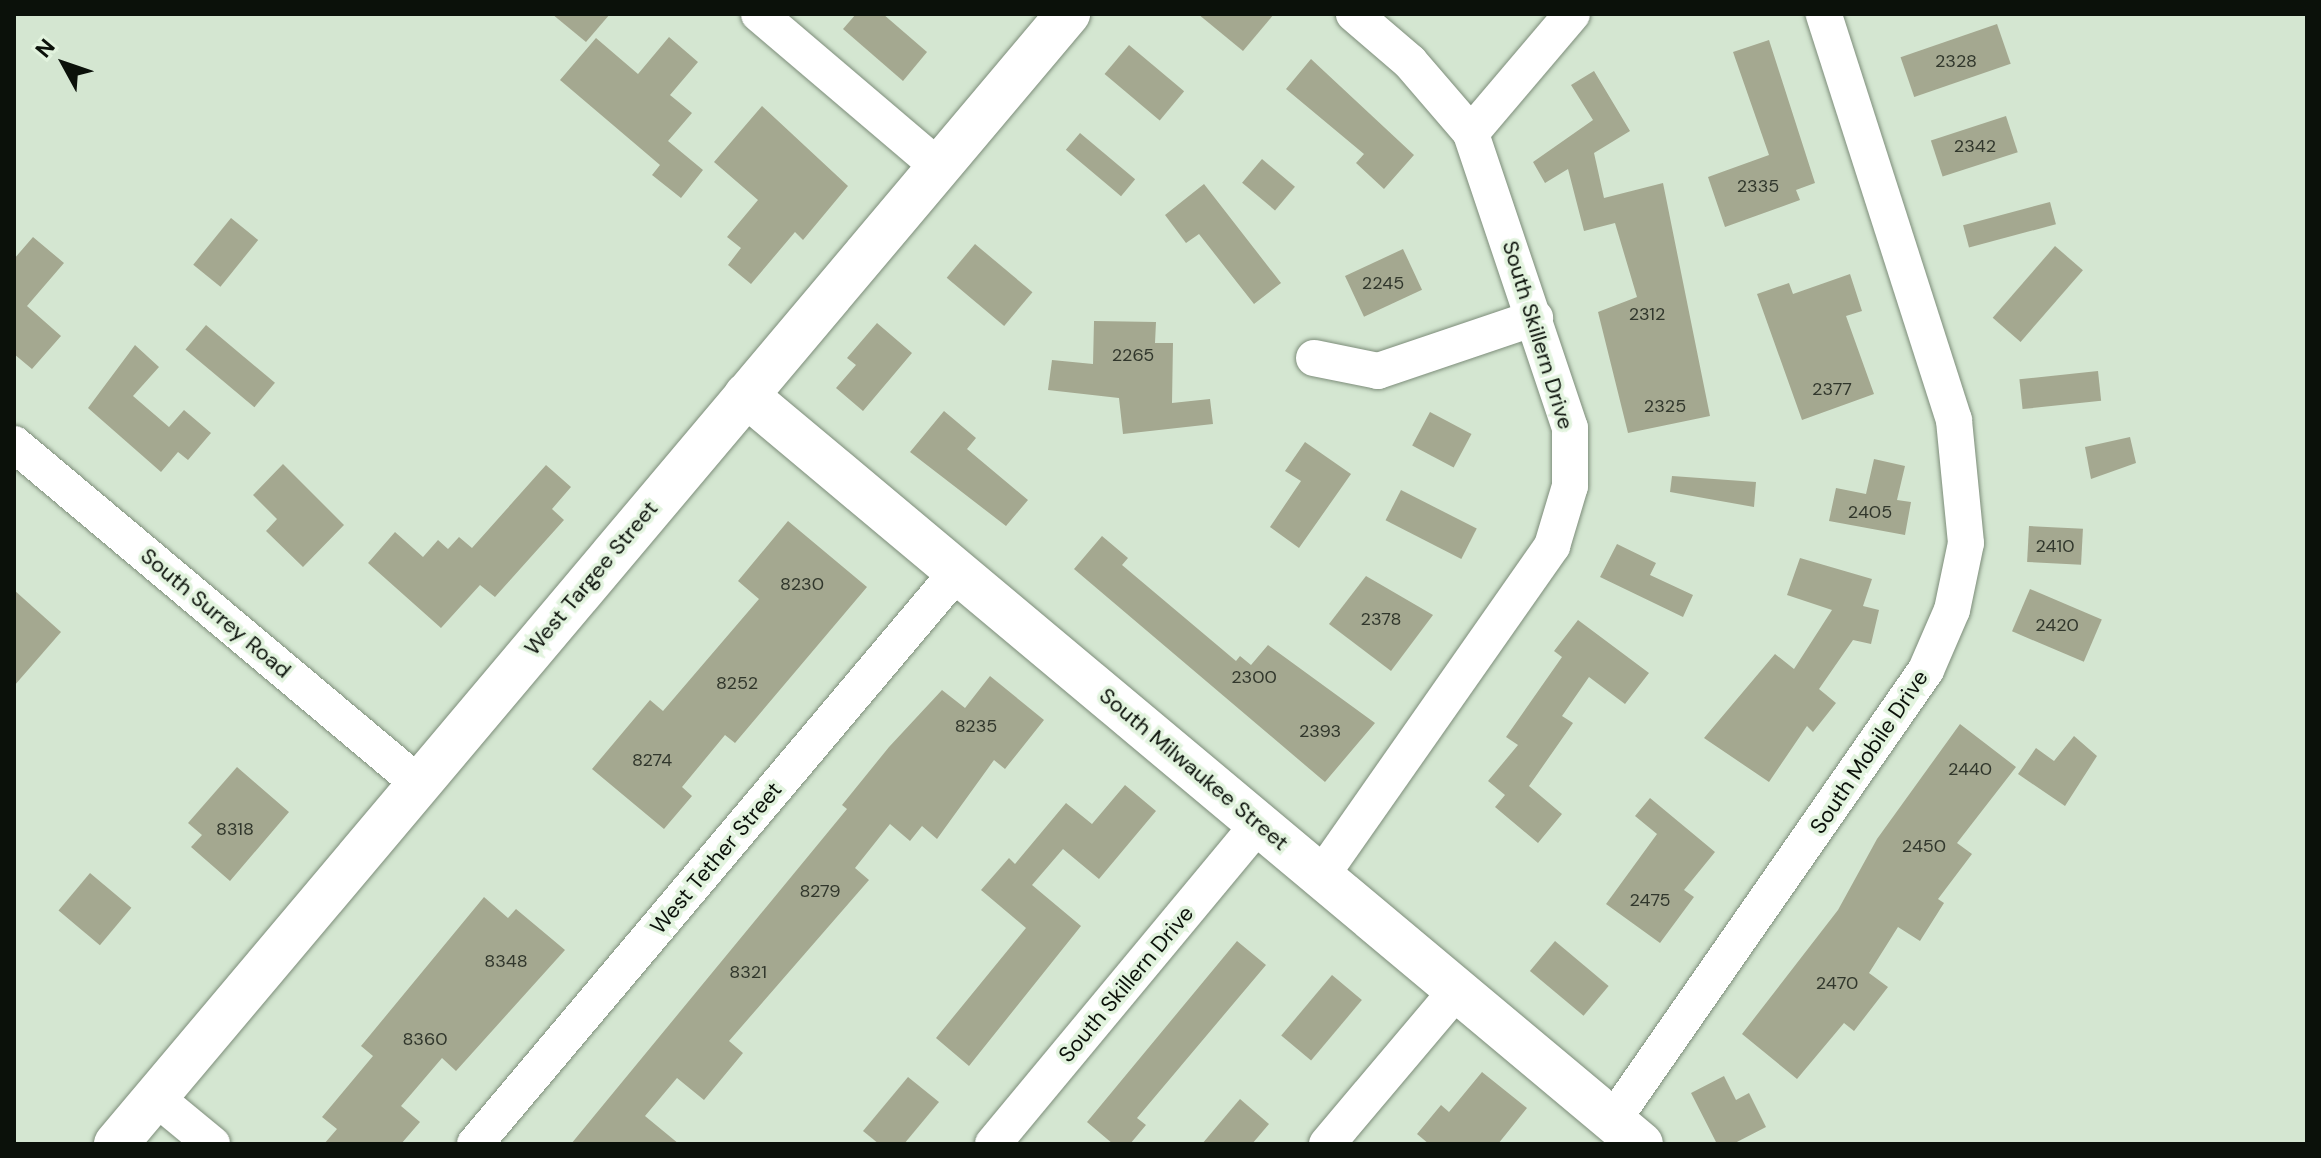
<!DOCTYPE html>
<style>
body{margin:0}
#map{position:relative;width:2321px;height:1158px;overflow:hidden;background:#d4e6d1;font-family:"DM Sans",sans-serif}
div>[style]{position:absolute}
.building>*{inset:0;background:#a4a890;transform-origin:0 0}
.roads{filter:drop-shadow(0 0 2px #7d8d7a) drop-shadow(0 0 2px #7d8d7a)}
.minor>*{height:36px;margin:-18px;padding:0 18px;transform-origin:18px;border-radius:18px;background:#fff}
.tertiary>*{height:44px;margin:-22px;padding:0 22px;transform-origin:22px;border-radius:22px;background:#fff}
span{translate:-50% -50%;white-space:nowrap;text-align:center;line-height:1.15;-webkit-text-stroke:7px #e2f3de;paint-order:stroke}
.number-label{font-size:18px;color:#31372c}
.number-label span{-webkit-text-stroke-width:0}
.street-label{font-size:22px;color:#0b110a}
.frame{position:absolute;inset:0;border:16px solid #0b110a;pointer-events:none}
.north{position:absolute;left:24px;top:24px;width:80px;height:80px;-webkit-text-stroke:6px #e2f3de;paint-order:stroke;rotate:310deg;font-size:22px;font-weight:700;line-height:32px;text-align:center;color:#0b110a}
.north::after{content:'';display:block;margin:auto;width:28px;height:36px;background:#0b110a;clip-path:polygon(50% 0,100% 100%,50% 72%,0 100%)}
</style>
<div id="map">
<div class="building">
<i style="clip-path:polygon(552px 14px,610px 14px,586px 42px)"></i>
<i style="clip-path:polygon(856px 14px,883px 14px,927px 52px,903px 81px,843px 29px)"></i>
<i style="clip-path:polygon(1198px 14px,1274px 14px,1243px 51px)"></i>
<i style="left:1997px;top:24px;width:42px;height:102px;rotate:71deg"></i>
<i style="clip-path:polygon(669px 37px,698px 62px,670px 95px,692px 113px,668px 141px,703px 170px,681px 198px,652px 175px,660px 165px,560px 80px,596px 38px,638px 74px)"></i>
<i style="clip-path:polygon(1769px 40px,1815px 183px,1796px 190px,1800px 200px,1725px 227px,1708px 177px,1769px 155px,1733px 52px)"></i>
<i style="left:1129px;top:45px;width:72px;height:38px;rotate:40deg"></i>
<i style="clip-path:polygon(1311px 59px,1414px 155px,1384px 189px,1356px 163px,1364px 154px,1286px 89px)"></i>
<i style="clip-path:polygon(1594px 71px,1630px 131px,1594px 153px,1604px 198px,1663px 183px,1710px 416px,1628px 433px,1598px 312px,1637px 297px,1615px 223px,1584px 231px,1568px 169px,1545px 183px,1533px 162px,1593px 120px,1571px 85px)"></i>
<i style="clip-path:polygon(762px 106px,848px 186px,803px 240px,795px 232px,751px 284px,728px 265px,741px 248px,727px 237px,758px 200px,714px 162px)"></i>
<i style="left:2006px;top:116px;width:38px;height:79px;rotate:72deg"></i>
<i style="left:1080px;top:133px;width:72px;height:22px;rotate:40deg"></i>
<i style="left:1262px;top:159px;width:43px;height:31px;rotate:40deg"></i>
<i style="clip-path:polygon(1204px 184px,1281px 283px,1254px 304px,1199px 234px,1186px 243px,1165px 215px)"></i>
<i style="left:2050px;top:202px;width:23px;height:90px;rotate:75deg"></i>
<i style="left:231px;top:218px;width:35px;height:60px;rotate:39deg"></i>
<i style="clip-path:polygon(33px 237px,64px 263px,27px 306px,61px 336px,32px 369px,14px 354px,14px 259px)"></i>
<i style="left:975px;top:244px;width:75px;height:44px;rotate:40deg"></i>
<i style="left:2055px;top:246px;width:37px;height:95px;rotate:41deg"></i>
<i style="left:1403px;top:249px;width:45px;height:64px;rotate:65deg"></i>
<i style="clip-path:polygon(1850px 274px,1862px 311px,1846px 316px,1874px 394px,1802px 420px,1757px 294px,1789px 283px,1793px 294px)"></i>
<i style="clip-path:polygon(1094px 321px,1156px 322px,1155px 343px,1173px 343px,1172px 403px,1210px 399px,1213px 424px,1123px 434px,1119px 398px,1048px 390px,1052px 360px,1093px 364px)"></i>
<i style="clip-path:polygon(877px 323px,912px 353px,863px 411px,836px 388px,856px 365px,847px 358px)"></i>
<i style="left:206px;top:325px;width:90px;height:32px;rotate:40deg"></i>
<i style="clip-path:polygon(135px 345px,159px 367px,133px 396px,169px 427px,184px 410px,211px 433px,188px 460px,178px 452px,161px 472px,88px 408px)"></i>
<i style="left:2098px;top:371px;width:30px;height:79px;rotate:84deg"></i>
<i style="clip-path:polygon(944px 411px,976px 438px,967px 449px,1028px 500px,1006px 526px,910px 452px)"></i>
<i style="left:1430px;top:412px;width:47px;height:38px;rotate:28deg"></i>
<i style="clip-path:polygon(2130px 437px,2136px 463px,2091px 479px,2085px 447px)"></i>
<i style="clip-path:polygon(1305px 442px,1351px 474px,1299px 548px,1270px 527px,1301px 481px,1285px 471px)"></i>
<i style="clip-path:polygon(1874px 459px,1905px 466px,1897px 500px,1911px 502px,1905px 535px,1829px 521px,1836px 488px,1866px 494px)"></i>
<i style="clip-path:polygon(283px 464px,344px 525px,303px 567px,266px 531px,277px 519px,253px 495px)"></i>
<i style="clip-path:polygon(546px 465px,571px 487px,552px 509px,564px 520px,495px 597px,480px 585px,441px 628px,368px 563px,395px 532px,423px 557px,438px 540px,448px 549px,459px 537px,472px 548px)"></i>
<i style="clip-path:polygon(1672px 476px,1756px 482px,1754px 507px,1670px 492px)"></i>
<i style="left:1401px;top:490px;width:85px;height:34px;rotate:27deg"></i>
<i style="clip-path:polygon(788px 521px,867px 587px,735px 743px,725px 735px,682px 787px,692px 796px,664px 829px,592px 769px,650px 700px,663px 711px,759px 599px,738px 581px)"></i>
<i style="left:2029px;top:526px;width:54px;height:36px;rotate:3deg"></i>
<i style="clip-path:polygon(1102px 536px,1128px 558px,1122px 565px,1236px 661px,1240px 656px,1251px 665px,1268px 645px,1375px 723px,1325px 782px,1074px 569px)"></i>
<i style="clip-path:polygon(1617px 544px,1656px 563px,1650px 575px,1693px 595px,1683px 617px,1600px 577px)"></i>
<i style="clip-path:polygon(1800px 558px,1872px 579px,1863px 606px,1879px 610px,1871px 644px,1853px 640px,1819px 689px,1836px 703px,1813px 732px,1807px 726px,1769px 782px,1704px 738px,1775px 654px,1794px 669px,1832px 610px,1787px 595px)"></i>
<i style="clip-path:polygon(1366px 576px,1433px 615px,1391px 671px,1329px 624px)"></i>
<i style="left:2030px;top:589px;width:78px;height:46px;rotate:23deg"></i>
<i style="clip-path:polygon(14px 590px,61px 632px,14px 686px)"></i>
<i style="clip-path:polygon(1578px 620px,1649px 673px,1625px 704px,1589px 677px,1562px 716px,1573px 723px,1529px 786px,1562px 814px,1538px 843px,1495px 807px,1505px 795px,1488px 781px,1518px 745px,1506px 737px,1562px 657px,1554px 651px)"></i>
<i style="clip-path:polygon(990px 676px,1044px 720px,1005px 769px,994px 760px,937px 839px,922px 826px,910px 841px,890px 824px,855px 868px,869px 880px,729px 1041px,743px 1053px,704px 1100px,677px 1078px,645px 1116px,679px 1144px,571px 1144px,847px 809px,842px 805px,889px 747px,942px 690px,965px 708px)"></i>
<i style="clip-path:polygon(1960px 724px,2016px 767px,1957px 843px,1972px 854px,1938px 899px,1944px 903px,1920px 941px,1898px 927px,1869px 973px,1888px 987px,1854px 1031px,1844px 1023px,1797px 1079px,1742px 1034px,1838px 910px,1877px 839px)"></i>
<i style="clip-path:polygon(2074px 736px,2097px 756px,2065px 806px,2018px 774px,2036px 748px,2054px 761px)"></i>
<i style="clip-path:polygon(237px 767px,289px 812px,230px 881px,191px 847px,202px 835px,188px 823px)"></i>
<i style="clip-path:polygon(1125px 785px,1156px 811px,1099px 879px,1063px 849px,1032px 885px,1081px 926px,969px 1066px,936px 1038px,1026px 928px,981px 890px,1009px 858px,1015px 864px,1066px 803px,1092px 824px)"></i>
<i style="clip-path:polygon(1650px 798px,1715px 852px,1684px 890px,1694px 897px,1660px 943px,1606px 904px,1657px 834px,1635px 816px)"></i>
<i style="left:90px;top:873px;width:54px;height:49px;rotate:40deg"></i>
<i style="clip-path:polygon(484px 897px,508px 918px,516px 909px,565px 950px,456px 1071px,442px 1058px,401px 1106px,420px 1122px,401px 1144px,324px 1144px,337px 1129px,322px 1117px,373px 1056px,361px 1046px)"></i>
<i style="clip-path:polygon(1237px 941px,1266px 965px,1137px 1118px,1146px 1125px,1130px 1144px,1113px 1144px,1087px 1122px)"></i>
<i style="left:1555px;top:941px;width:70px;height:39px;rotate:40deg"></i>
<i style="left:1332px;top:975px;width:39px;height:79px;rotate:40deg"></i>
<i style="clip-path:polygon(1482px 1072px,1527px 1108px,1498px 1144px,1429px 1144px,1417px 1134px,1441px 1105px,1449px 1112px)"></i>
<i style="clip-path:polygon(1724px 1076px,1736px 1100px,1749px 1093px,1766px 1127px,1733px 1144px,1717px 1144px,1691px 1093px)"></i>
<i style="clip-path:polygon(908px 1077px,939px 1102px,904px 1144px,879px 1144px,863px 1131px)"></i>
<i style="clip-path:polygon(1240px 1099px,1269px 1124px,1252px 1144px,1202px 1144px)"></i>
</div>
<div class="roads">
<div class="minor">
<i style="left:759px;top:14px;width:236px;rotate:40.4deg"></i>
<i style="left:1471px;top:133px;width:156px;rotate:-49.7deg"></i>
<i style="left:1314px;top:358px;width:65px;rotate:11.5deg"></i>
<i style="left:1378px;top:371px;width:166px;rotate:-18.7deg"></i>
<i style="left:14px;top:444px;width:527px;rotate:40deg"></i>
<i style="left:1321px;top:876px;width:403px;rotate:-55deg"></i>
<i style="left:1552px;top:546px;width:63px;rotate:-73.3deg"></i>
<i style="left:1570px;top:486px;width:58px;rotate:-90deg"></i>
<i style="left:1570px;top:428px;width:311px;rotate:-108.6deg"></i>
<i style="left:1471px;top:133px;width:94px;rotate:-130.7deg"></i>
<i style="left:1410px;top:62px;width:74px;rotate:-139.4deg"></i>
<i style="left:155px;top:1097px;width:74px;rotate:39.5deg"></i>
<i style="left:1613px;top:1120px;width:548px;rotate:-55.18deg"></i>
<i style="left:1926px;top:670px;width:65px;rotate:-66.6deg"></i>
<i style="left:1952px;top:610px;width:68px;rotate:-78.2deg"></i>
<i style="left:1966px;top:543px;width:124px;rotate:-95.6deg"></i>
<i style="left:1954px;top:420px;width:426px;rotate:-107.8deg"></i>
<i style="left:475px;top:1144px;width:748px;rotate:-49.88deg"></i>
<i style="left:993px;top:1144px;width:416px;rotate:-50.3deg"></i>
<i style="left:1327px;top:1144px;width:202px;rotate:-49.8deg"></i>
</div>
<div class="tertiary">
<i style="left:746px;top:395px;width:1167px;rotate:39.93deg"></i>
<i style="left:116px;top:1144px;width:1478px;rotate:-49.89deg"></i>
</div>
</div>
<div class="number-label">
<span style="left:1956px;top:61px">2328</span>
<span style="left:1975px;top:146px">2342</span>
<span style="left:1758px;top:186px">2335</span>
<span style="left:1383px;top:283px">2245</span>
<span style="left:1647px;top:314px">2312</span>
<span style="left:1133px;top:355px">2265</span>
<span style="left:1832px;top:389px">2377</span>
<span style="left:1665px;top:406px">2325</span>
<span style="left:1870px;top:512px">2405</span>
<span style="left:2055px;top:546px">2410</span>
<span style="left:802px;top:584px">8230</span>
<span style="left:1381px;top:619px">2378</span>
<span style="left:2057px;top:625px">2420</span>
<span style="left:1254px;top:677px">2300</span>
<span style="left:737px;top:683px">8252</span>
<span style="left:976px;top:726px">8235</span>
<span style="left:1320px;top:731px">2393</span>
<span style="left:652px;top:760px">8274</span>
<span style="left:1970px;top:769px">2440</span>
<span style="left:235px;top:829px">8318</span>
<span style="left:1924px;top:846px">2450</span>
<span style="left:820px;top:891px">8279</span>
<span style="left:1650px;top:900px">2475</span>
<span style="left:506px;top:961px">8348</span>
<span style="left:748px;top:972px">8321</span>
<span style="left:1837px;top:983px">2470</span>
<span style="left:425px;top:1039px">8360</span>
</div>
<div class="street-label">
<span style="left:1538px;top:335px;rotate:73deg">South Skillern Drive</span>
<span style="left:591px;top:578px;rotate:-50deg">West Targee Street</span>
<span style="left:216px;top:613px;rotate:40deg">South Surrey Road</span>
<span style="left:1869px;top:752px;rotate:-56deg">South Mobile Drive</span>
<span style="left:1194px;top:769px;rotate:40deg">South Milwaukee Street</span>
<span style="left:716px;top:858px;rotate:-50deg">West Tether Street</span>
<span style="left:1126px;top:984px;rotate:-50deg">South Skillern Drive</span>
</div>
<div class="frame"></div>
<div class="north">N</div>
</div>
